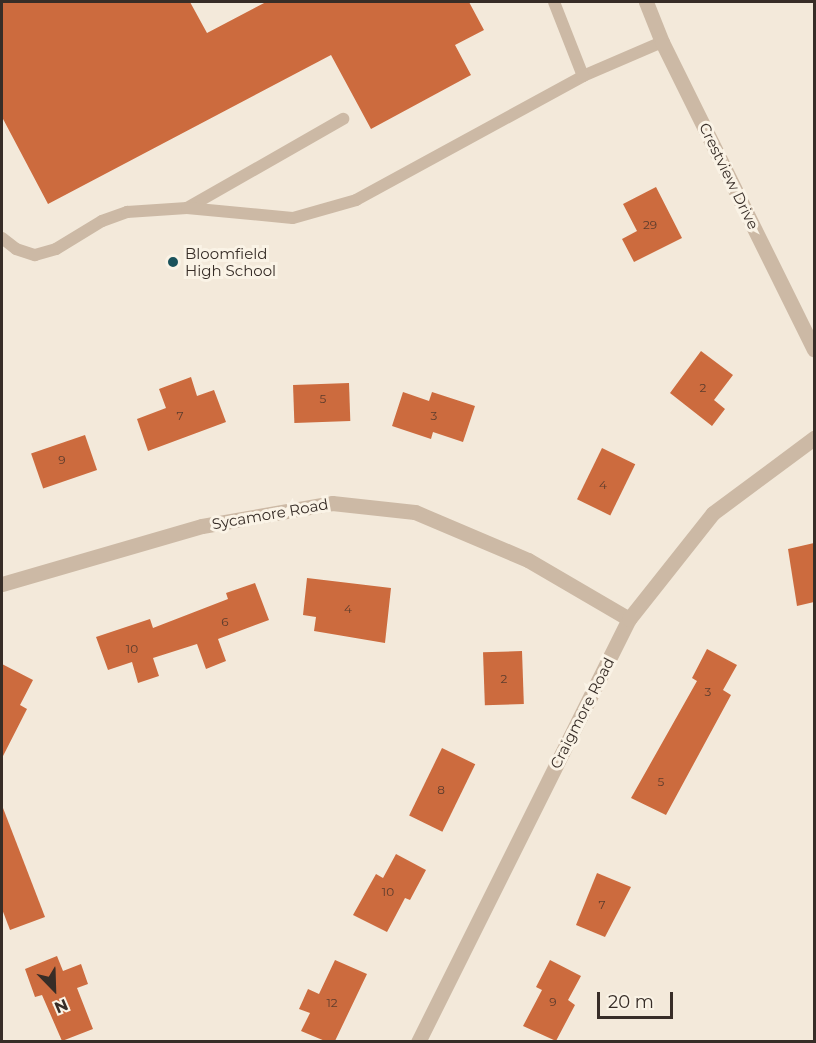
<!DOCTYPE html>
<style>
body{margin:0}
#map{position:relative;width:816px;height:1043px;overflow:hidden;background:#f3e9da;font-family:Montserrat,sans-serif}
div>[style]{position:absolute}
.building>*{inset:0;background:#cc6b3e;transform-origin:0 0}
.service>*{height:12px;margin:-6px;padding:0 6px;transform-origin:6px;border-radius:6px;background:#ccb9a5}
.minor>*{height:15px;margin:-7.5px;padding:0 7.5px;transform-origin:7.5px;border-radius:7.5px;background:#ccb9a5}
.dots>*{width:16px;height:16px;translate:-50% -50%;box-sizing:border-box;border:3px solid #faf3e6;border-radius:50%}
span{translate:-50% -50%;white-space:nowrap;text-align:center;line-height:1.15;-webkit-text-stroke:6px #faf3e6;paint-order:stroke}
.number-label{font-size:12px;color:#5c3c2d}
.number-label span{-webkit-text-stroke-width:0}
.street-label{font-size:15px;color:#372d27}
.poi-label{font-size:15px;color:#372d27}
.left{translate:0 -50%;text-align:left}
.frame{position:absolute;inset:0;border:3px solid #372d27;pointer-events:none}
.north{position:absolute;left:24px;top:959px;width:60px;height:60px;-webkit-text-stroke:4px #faf3e6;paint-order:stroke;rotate:157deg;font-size:16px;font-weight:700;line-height:24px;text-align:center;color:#372d27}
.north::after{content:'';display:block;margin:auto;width:21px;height:27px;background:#372d27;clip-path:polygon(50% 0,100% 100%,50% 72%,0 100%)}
.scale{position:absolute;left:597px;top:992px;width:76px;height:27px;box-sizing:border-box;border:3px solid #372d27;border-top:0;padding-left:8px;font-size:18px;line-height:21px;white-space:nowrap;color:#372d27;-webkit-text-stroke:4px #faf3e6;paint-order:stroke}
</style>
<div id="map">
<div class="building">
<i style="clip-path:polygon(2px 2px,190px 2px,207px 33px,266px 2px,469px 2px,484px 30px,455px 45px,471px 75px,371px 129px,331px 55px,48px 204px,2px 117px)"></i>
<i style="clip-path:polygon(656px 187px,682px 238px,634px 262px,622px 239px,637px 231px,623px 204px)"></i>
<i style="clip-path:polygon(701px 351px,733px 375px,714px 400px,725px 409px,712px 426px,670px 393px)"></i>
<i style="clip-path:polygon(191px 377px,197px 396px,214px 390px,226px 422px,148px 451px,137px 419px,166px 408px,159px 389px)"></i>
<i style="left:349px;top:383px;width:38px;height:56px;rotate:88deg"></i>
<i style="clip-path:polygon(403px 392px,429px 401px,432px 392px,475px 406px,463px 442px,433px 432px,431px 439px,392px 426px)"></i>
<i style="left:85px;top:435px;width:37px;height:57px;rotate:71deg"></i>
<i style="left:602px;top:448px;width:37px;height:57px;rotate:26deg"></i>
<i style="clip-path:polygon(814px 543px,814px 602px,797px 606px,788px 549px)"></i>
<i style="clip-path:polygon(307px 578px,391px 588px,385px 643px,314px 631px,316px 617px,303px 615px)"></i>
<i style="clip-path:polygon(255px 583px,269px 620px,218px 639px,226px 661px,206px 669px,197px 644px,153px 658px,159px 676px,138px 683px,132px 662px,108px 670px,96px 637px,150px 619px,153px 628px,228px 599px,226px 593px)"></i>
<i style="clip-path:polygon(707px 649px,737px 665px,723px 690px,731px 695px,666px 815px,631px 798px,697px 681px,692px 678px)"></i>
<i style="left:522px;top:651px;width:53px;height:39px;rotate:88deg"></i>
<i style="clip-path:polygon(2px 664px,33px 680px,20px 705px,27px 709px,2px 758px)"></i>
<i style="left:442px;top:748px;width:37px;height:75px;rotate:26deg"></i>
<i style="clip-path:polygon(3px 808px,45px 917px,10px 930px,2px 909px)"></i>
<i style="clip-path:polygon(396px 854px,426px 870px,410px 900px,405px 898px,387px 932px,353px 915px,376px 874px,383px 878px)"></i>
<i style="clip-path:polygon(597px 873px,631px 887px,605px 937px,576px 925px)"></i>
<i style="clip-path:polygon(57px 956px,63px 971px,81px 964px,88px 984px,77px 988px,93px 1029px,62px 1041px,42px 995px,35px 997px,25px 969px)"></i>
<i style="clip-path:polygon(335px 960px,367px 974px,335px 1041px,325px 1041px,301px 1031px,310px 1013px,299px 1009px,308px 989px,319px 994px)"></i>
<i style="clip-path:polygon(550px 960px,581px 976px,568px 1000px,575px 1005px,556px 1041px,523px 1026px,542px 990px,536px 987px)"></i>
</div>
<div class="service">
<i style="left:583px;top:76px;width:86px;rotate:-23.3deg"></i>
<i style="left:187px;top:208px;width:180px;rotate:-29.7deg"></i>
<i style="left:2px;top:238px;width:18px;rotate:38deg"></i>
<i style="left:16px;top:249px;width:20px;rotate:18deg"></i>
<i style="left:35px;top:255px;width:22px;rotate:-16deg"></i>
<i style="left:56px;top:249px;width:54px;rotate:-31.3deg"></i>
<i style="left:102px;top:221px;width:27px;rotate:-20deg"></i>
<i style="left:127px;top:212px;width:60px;rotate:-3.8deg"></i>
<i style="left:187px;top:208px;width:106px;rotate:5.4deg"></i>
<i style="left:293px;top:218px;width:66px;rotate:-15.9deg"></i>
<i style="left:356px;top:200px;width:259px;rotate:-28.6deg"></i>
<i style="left:583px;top:76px;width:79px;rotate:-111.4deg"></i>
</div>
<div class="minor">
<i style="left:646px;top:2px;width:43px;rotate:68.2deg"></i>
<i style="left:662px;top:42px;width:343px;rotate:63.7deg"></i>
<i style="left:2px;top:584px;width:208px;rotate:-16.2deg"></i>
<i style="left:202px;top:526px;width:132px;rotate:-10deg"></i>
<i style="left:332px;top:503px;width:83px;rotate:6.2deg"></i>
<i style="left:415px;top:512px;width:123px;rotate:23deg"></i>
<i style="left:528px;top:560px;width:117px;rotate:30.3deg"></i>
<i style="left:418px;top:1042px;width:473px;rotate:-63.5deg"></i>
<i style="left:629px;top:619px;width:135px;rotate:-51.6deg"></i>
<i style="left:713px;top:513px;width:126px;rotate:-36.6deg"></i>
</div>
<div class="dots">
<i style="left:173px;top:262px;background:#1a525b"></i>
</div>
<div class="number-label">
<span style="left:650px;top:225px">29</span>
<span style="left:703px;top:388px">2</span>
<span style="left:323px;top:399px">5</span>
<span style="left:180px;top:416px">7</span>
<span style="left:434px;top:416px">3</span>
<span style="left:62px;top:460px">9</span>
<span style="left:603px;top:485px">4</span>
<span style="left:348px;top:609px">4</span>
<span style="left:225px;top:622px">6</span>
<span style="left:132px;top:649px">10</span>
<span style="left:504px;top:679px">2</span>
<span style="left:708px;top:692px">3</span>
<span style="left:661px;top:782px">5</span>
<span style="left:441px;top:790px">8</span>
<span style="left:388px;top:892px">10</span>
<span style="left:602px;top:905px">7</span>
<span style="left:553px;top:1002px">9</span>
<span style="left:332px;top:1003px">12</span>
</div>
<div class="street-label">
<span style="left:729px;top:176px;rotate:64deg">Crestview Drive</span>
<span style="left:270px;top:514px;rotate:-10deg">Sycamore Road</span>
<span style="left:582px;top:713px;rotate:-63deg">Craigmore Road</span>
</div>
<div class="poi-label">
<span class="left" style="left:185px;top:262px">Bloomfield<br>High School</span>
</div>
<div class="frame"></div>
<div class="north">N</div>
<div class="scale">20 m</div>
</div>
